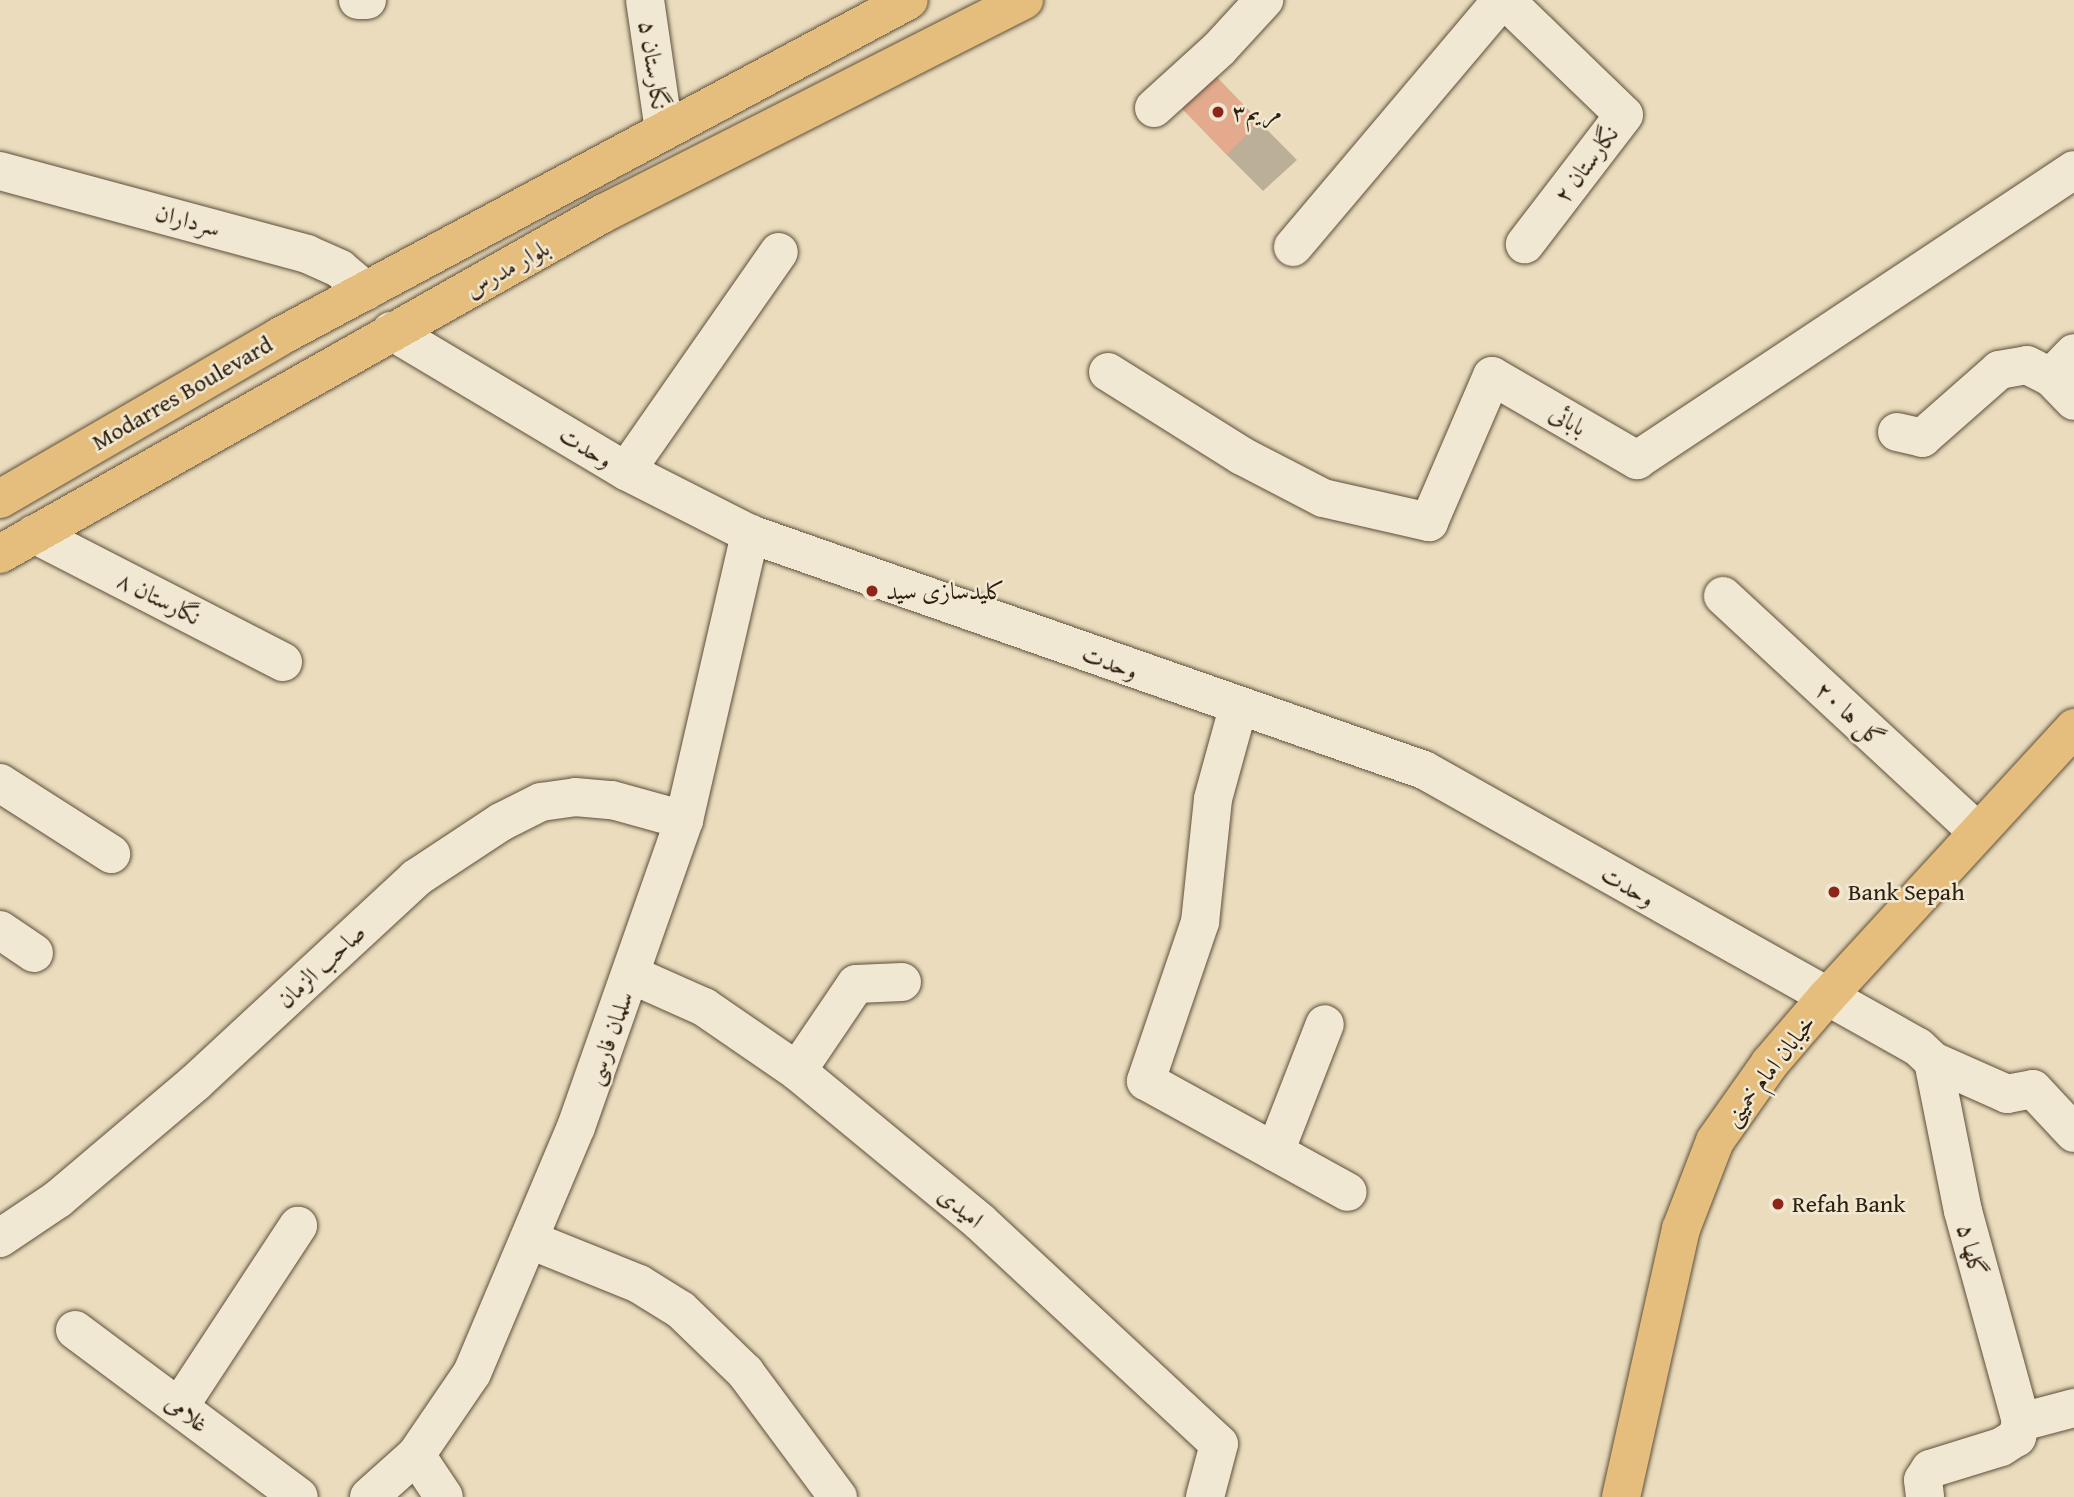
<!DOCTYPE html>
<meta charset="utf-8">
<style>
body{margin:0}
#map{position:relative;width:2074px;height:1497px;overflow:hidden;background:#eadcbd;font-family:"Gentium Book Plus",Amiri,serif}
div>[style]{position:absolute}
.shadow>*{inset:0;background:#0003}
.building>*{inset:0;background:#e3aa8d;transform-origin:0 0}
.roads{filter:drop-shadow(0 0 2px #5e4f3a) drop-shadow(0 0 2px #5e4f3a)}
.minor>*{height:38px;margin:-19px;padding:0 19px;transform-origin:19px;border-radius:19px;background:#f1e8d4}
.major>*{height:38px;margin:-19px;padding:0 19px;transform-origin:19px;border-radius:19px;background:#e5be7e}
.dots>*{width:19px;height:19px;translate:-50% -50%;box-sizing:border-box;border:4px solid #f1e8d4;border-radius:50%}
span{translate:-50% -50%;white-space:nowrap;text-align:center;line-height:1.15;-webkit-text-stroke:5px #f1e8d4;paint-order:stroke}
.street-label{font-size:24px;color:#2f200e}
.poi-label{font-size:24px;color:#2f200e}
.left{translate:0 -50%;text-align:left}
</style>
<div id="map">
<div class="shadow">
<i style="clip-path:polygon(1211px 73px,1297px 160px,1263px 191px,1226px 154px)"></i>
</div>
<div class="building">
<i style="left:1211px;top:71px;width:71px;height:47px;rotate:46deg"></i>
</div>
<div class="roads">
<div class="minor">
<i style="left:358px;top:0;width:9px"></i>
<i style="left:645px;top:0;width:132px;rotate:81.7deg"></i>
<i style="left:1505px;top:0;width:165px;rotate:44deg"></i>
<i style="left:1624px;top:115px;width:163px;rotate:127.5deg"></i>
<i style="left:1154px;top:108px;width:88px;rotate:-42.2deg"></i>
<i style="left:1219px;top:49px;width:67px;rotate:-47.4deg"></i>
<i style="left:0;top:171px;width:318px;rotate:15.1deg"></i>
<i style="left:307px;top:254px;width:36px;rotate:24deg"></i>
<i style="left:340px;top:269px;width:34px;rotate:40deg"></i>
<i style="left:1293px;top:247px;width:324px;rotate:-49.8deg"></i>
<i style="left:391px;top:331px;width:274px;rotate:30.8deg"></i>
<i style="left:626px;top:471px;width:139px;rotate:26.9deg"></i>
<i style="left:750px;top:534px;width:714px;rotate:19.3deg"></i>
<i style="left:1424px;top:770px;width:566px;rotate:29.28deg"></i>
<i style="left:1918px;top:1047px;width:21px;rotate:43deg"></i>
<i style="left:1933px;top:1061px;width:153px;rotate:78.7deg"></i>
<i style="left:1963px;top:1211px;width:219px;rotate:74.6deg"></i>
<i style="left:2021px;top:1422px;width:16px;rotate:105deg"></i>
<i style="left:2017px;top:1437px;width:19px;rotate:148deg"></i>
<i style="left:2001px;top:1447px;width:74px;rotate:162.8deg"></i>
<i style="left:1930px;top:1469px;width:13px;rotate:122deg"></i>
<i style="left:1923px;top:1480px;width:17px;rotate:83deg"></i>
<i style="left:1108px;top:372px;width:158px;rotate:32.1deg"></i>
<i style="left:1242px;top:456px;width:91px;rotate:27.4deg"></i>
<i style="left:1323px;top:498px;width:109px;rotate:12.8deg"></i>
<i style="left:1429px;top:522px;width:159px;rotate:-66.7deg"></i>
<i style="left:1492px;top:376px;width:168px;rotate:30.1deg"></i>
<i style="left:1637px;top:460px;width:524px;rotate:-33.57deg"></i>
<i style="left:2051px;top:377px;width:33px;rotate:-46deg"></i>
<i style="left:1897px;top:432px;width:26px;rotate:13deg"></i>
<i style="left:1922px;top:438px;width:103px;rotate:-41.4deg"></i>
<i style="left:1999px;top:370px;width:28px;rotate:-10deg"></i>
<i style="left:2027px;top:365px;width:27px;rotate:27deg"></i>
<i style="left:2051px;top:377px;width:33px;rotate:46deg"></i>
<i style="left:626px;top:471px;width:267px;rotate:-55.1deg"></i>
<i style="left:34px;top:534px;width:280px;rotate:27.2deg"></i>
<i style="left:1723px;top:596px;width:346px;rotate:42.8deg"></i>
<i style="left:1238px;top:708px;width:94px;rotate:105.4deg"></i>
<i style="left:1213px;top:799px;width:124px;rotate:96deg"></i>
<i style="left:1200px;top:922px;width:168px;rotate:108.8deg"></i>
<i style="left:1146px;top:1081px;width:230px;rotate:28.8deg"></i>
<i style="left:0;top:783px;width:132px;rotate:32.6deg"></i>
<i style="left:0;top:930px;width:41px;rotate:34.1deg"></i>
<i style="left:632px;top:975px;width:79px;rotate:24deg"></i>
<i style="left:704px;top:1007px;width:113px;rotate:34.5deg"></i>
<i style="left:797px;top:1071px;width:237px;rotate:39.5deg"></i>
<i style="left:980px;top:1222px;width:326px;rotate:42.9deg"></i>
<i style="left:1219px;top:1444px;width:55px;rotate:104.8deg"></i>
<i style="left:1933px;top:1061px;width:81px;rotate:24deg"></i>
<i style="left:2007px;top:1094px;width:26px;rotate:-11deg"></i>
<i style="left:2033px;top:1089px;width:60px;rotate:47deg"></i>
<i style="left:797px;top:1071px;width:105px;rotate:-55.9deg"></i>
<i style="left:856px;top:984px;width:46px;rotate:-2.5deg"></i>
<i style="left:1275px;top:1152px;width:137px;rotate:-68.7deg"></i>
<i style="left:0;top:1238px;width:70px;rotate:-33.9deg"></i>
<i style="left:58px;top:1199px;width:181px;rotate:-40.3deg"></i>
<i style="left:196px;top:1082px;width:300px;rotate:-42.8deg"></i>
<i style="left:416px;top:878px;width:102px;rotate:-33.4deg"></i>
<i style="left:501px;top:822px;width:45px;rotate:-26.6deg"></i>
<i style="left:541px;top:802px;width:34px;rotate:-8deg"></i>
<i style="left:575px;top:797px;width:37px;rotate:5deg"></i>
<i style="left:612px;top:800px;width:75px;rotate:15.5deg"></i>
<i style="left:530px;top:1240px;width:118px;rotate:22deg"></i>
<i style="left:639px;top:1284px;width:49px;rotate:31.8deg"></i>
<i style="left:681px;top:1310px;width:89px;rotate:44.1deg"></i>
<i style="left:745px;top:1372px;width:156px;rotate:53.4deg"></i>
<i style="left:75px;top:1330px;width:279px;rotate:36.7deg"></i>
<i style="left:179px;top:1407px;width:217px;rotate:-56.7deg"></i>
<i style="left:2021px;top:1422px;width:55px;rotate:-14.8deg"></i>
<i style="left:416px;top:1455px;width:50px;rotate:56.3deg"></i>
<i style="left:369px;top:1497px;width:63px;rotate:-41.8deg"></i>
<i style="left:416px;top:1455px;width:99px;rotate:-55.7deg"></i>
<i style="left:472px;top:1373px;width:267px;rotate:-67.1deg"></i>
<i style="left:576px;top:1127px;width:325px;rotate:-70.6deg"></i>
<i style="left:684px;top:820px;width:294px;rotate:-77deg"></i>
</div>
<div class="major">
<i style="left:0;top:499px;width:323px;rotate:-30.1deg"></i>
<i style="left:279px;top:337px;width:714px;rotate:-28.14deg"></i>
<i style="left:0;top:554px;width:694px;rotate:-29.45deg"></i>
<i style="left:604px;top:213px;width:471px;rotate:-26.9deg"></i>
<i style="left:1621px;top:1497px;width:275px;rotate:-77.4deg"></i>
<i style="left:1681px;top:1229px;width:94px;rotate:-68.9deg"></i>
<i style="left:1715px;top:1141px;width:95px;rotate:-54.8deg"></i>
<i style="left:1770px;top:1063px;width:86px;rotate:-49.3deg"></i>
<i style="left:1826px;top:998px;width:367px;rotate:-47.4deg"></i>
</div>
</div>
<div class="dots">
<i style="left:1218px;top:112px;background:#8f2418"></i>
<i style="left:872px;top:591px;background:#8f2418"></i>
<i style="left:1834px;top:892px;background:#8f2418"></i>
<i style="left:1778px;top:1204px;background:#8f2418"></i>
</div>
<div class="street-label">
<span style="left:654px;top:65px;rotate:82deg">نگارستان ۵</span>
<span style="left:1586px;top:164px;rotate:-53deg">نگارستان ۲</span>
<span style="left:188px;top:220px;rotate:15deg">سرداران</span>
<span style="left:507px;top:268px;rotate:-29deg">بلوار مدرس</span>
<span style="left:182px;top:393px;rotate:-30deg">Modarres Boulevard</span>
<span style="left:1568px;top:420px;rotate:30deg">بابائی</span>
<span style="left:586px;top:447px;rotate:31deg">وحدت</span>
<span style="left:159px;top:598px;rotate:27deg">نگارستان ۸</span>
<span style="left:1110px;top:662px;rotate:20deg">وحدت</span>
<span style="left:1850px;top:714px;rotate:43deg">گل ها ۲۰</span>
<span style="left:1628px;top:886px;rotate:30deg">وحدت</span>
<span style="left:321px;top:966px;rotate:-43deg">صاحب الزمان</span>
<span style="left:609px;top:1038px;rotate:-70deg">سلمان فارسی</span>
<span style="left:1769px;top:1070px;rotate:-52deg">خیابان امام خمینی</span>
<span style="left:961px;top:1207px;rotate:40deg">امیدی</span>
<span style="left:1972px;top:1250px;rotate:76deg">گلها ۵</span>
<span style="left:187px;top:1413px;rotate:37deg">غلامی</span>
</div>
<div class="poi-label">
<span class="left" style="left:1232px;top:112px">مریم۳</span>
<span class="left" style="left:886px;top:591px">کلیدسازی سید</span>
<span class="left" style="left:1848px;top:892px">Bank Sepah</span>
<span class="left" style="left:1792px;top:1204px">Refah Bank</span>
</div>
</div>
